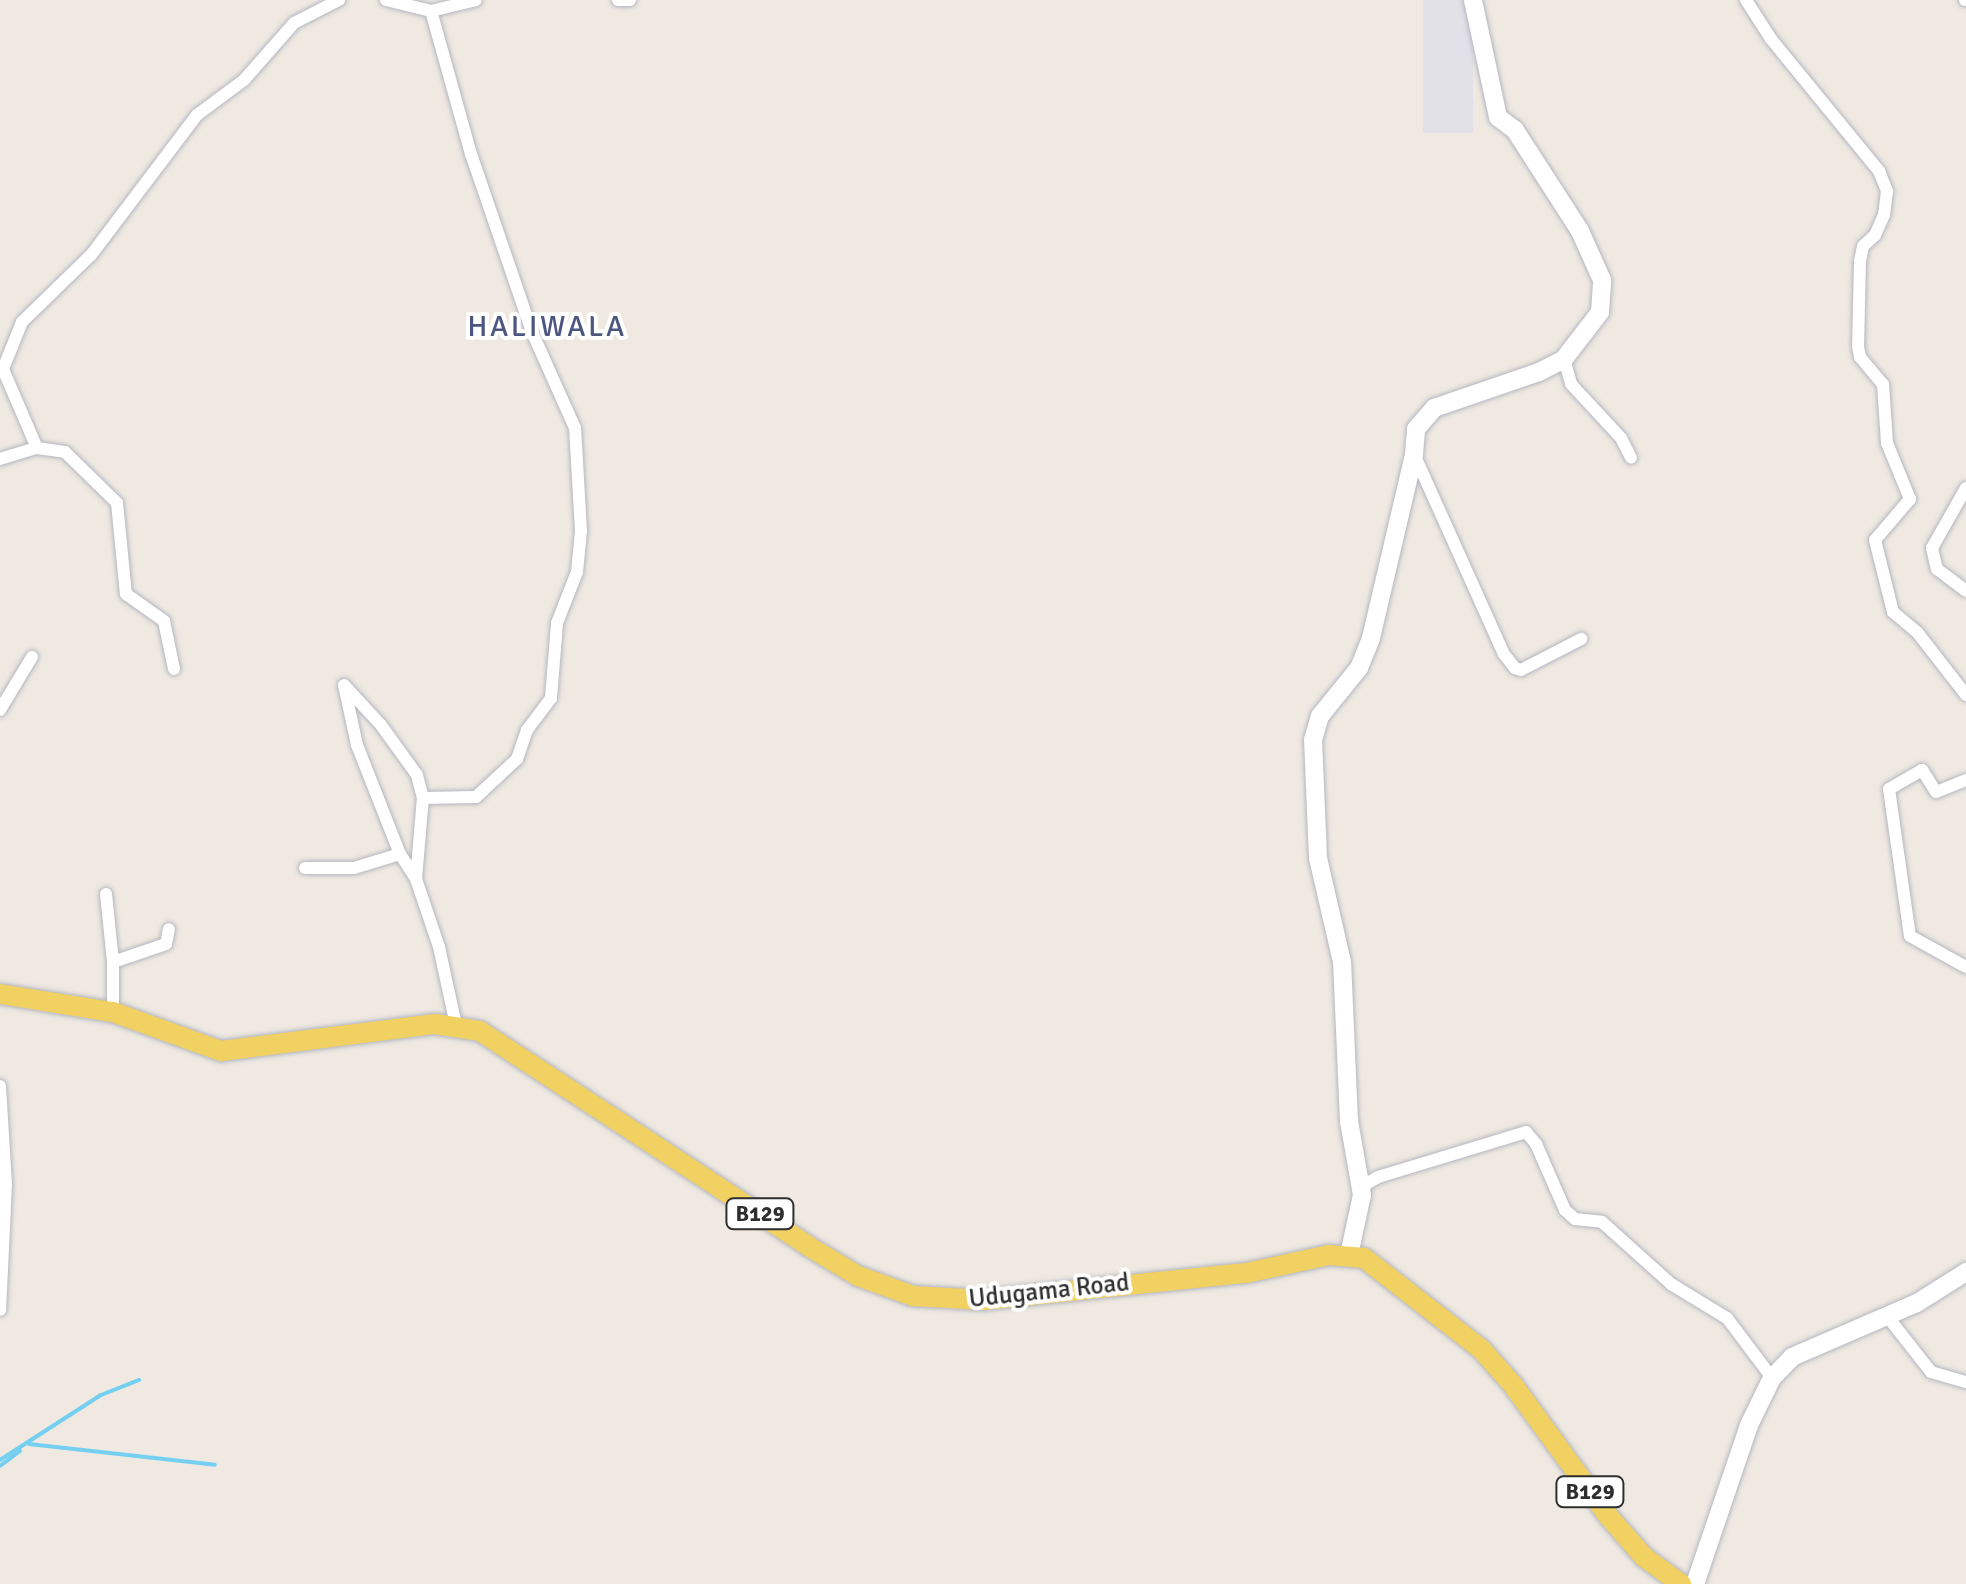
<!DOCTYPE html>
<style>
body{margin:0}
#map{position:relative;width:1966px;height:1584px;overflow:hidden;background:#efe9e1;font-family:Signika,sans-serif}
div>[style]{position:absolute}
.industrial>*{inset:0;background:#e3e1e8;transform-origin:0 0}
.stream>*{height:4px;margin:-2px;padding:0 2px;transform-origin:2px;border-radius:2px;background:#75cff0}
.roads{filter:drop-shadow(0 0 2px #b4b7c1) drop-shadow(0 0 2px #b4b7c1)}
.street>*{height:12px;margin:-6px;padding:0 6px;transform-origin:6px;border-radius:6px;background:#fff}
.secondary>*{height:18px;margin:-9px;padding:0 9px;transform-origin:9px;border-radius:9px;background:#fff}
.primary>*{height:20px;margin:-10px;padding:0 10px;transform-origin:10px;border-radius:10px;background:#f2d163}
span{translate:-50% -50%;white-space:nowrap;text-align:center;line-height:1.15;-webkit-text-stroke:8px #fff;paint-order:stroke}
.shield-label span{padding:2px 8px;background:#fff;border:2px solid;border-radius:8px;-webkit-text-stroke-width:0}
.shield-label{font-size:22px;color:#2e2e2e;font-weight:700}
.street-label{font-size:25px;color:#2e2e2e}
.quarter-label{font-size:30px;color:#4d5680;letter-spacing:2.5px}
</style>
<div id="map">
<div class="industrial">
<i style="left:1423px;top:0;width:50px;height:133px"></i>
</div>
<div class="stream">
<i style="left:29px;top:1444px;width:187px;rotate:6.4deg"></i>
<i style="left:0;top:1460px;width:120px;rotate:-32.8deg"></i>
<i style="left:101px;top:1395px;width:41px;rotate:-21.5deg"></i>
<i style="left:0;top:1466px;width:25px;rotate:-37deg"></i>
</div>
<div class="roads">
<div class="street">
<i style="left:386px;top:0;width:46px;rotate:13.7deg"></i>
<i style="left:431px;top:11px;width:46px;rotate:-13.7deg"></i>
<i style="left:618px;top:0;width:12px"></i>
<i style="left:1746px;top:0;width:46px;rotate:57.3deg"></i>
<i style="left:1771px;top:39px;width:171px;rotate:50.7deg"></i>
<i style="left:1879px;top:171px;width:22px;rotate:68deg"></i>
<i style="left:1887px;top:191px;width:24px;rotate:97deg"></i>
<i style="left:1884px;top:215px;width:22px;rotate:114deg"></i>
<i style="left:1875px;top:235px;width:16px;rotate:137deg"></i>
<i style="left:1863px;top:246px;width:15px;rotate:101deg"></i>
<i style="left:1860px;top:261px;width:85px;rotate:91.3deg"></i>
<i style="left:1858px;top:346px;width:11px;rotate:80deg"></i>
<i style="left:1860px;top:357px;width:35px;rotate:50deg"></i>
<i style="left:1883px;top:384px;width:59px;rotate:86.1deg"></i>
<i style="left:1887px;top:443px;width:61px;rotate:67.7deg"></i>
<i style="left:1910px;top:499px;width:54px;rotate:130.5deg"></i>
<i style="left:1875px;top:540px;width:74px;rotate:76deg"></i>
<i style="left:1893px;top:612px;width:31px;rotate:40deg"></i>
<i style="left:1917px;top:632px;width:80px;rotate:52.1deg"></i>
<i style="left:1965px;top:0;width:1px"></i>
<i style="left:1564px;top:359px;width:26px;rotate:74deg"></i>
<i style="left:1571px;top:384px;width:74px;rotate:47.2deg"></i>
<i style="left:1621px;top:438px;width:22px;rotate:63deg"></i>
<i style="left:37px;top:448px;width:86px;rotate:-113.3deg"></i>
<i style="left:3px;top:369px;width:51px;rotate:-68deg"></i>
<i style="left:22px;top:322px;width:96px;rotate:-44.2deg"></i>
<i style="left:91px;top:255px;width:176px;rotate:-52.9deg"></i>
<i style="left:197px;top:115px;width:59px;rotate:-36.7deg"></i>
<i style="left:244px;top:80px;width:76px;rotate:-48.7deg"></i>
<i style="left:294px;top:23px;width:51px;rotate:-27.1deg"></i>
<i style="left:1414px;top:454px;width:219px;rotate:65.8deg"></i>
<i style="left:1504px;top:654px;width:18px;rotate:52deg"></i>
<i style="left:1515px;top:668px;width:6px;rotate:18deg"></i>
<i style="left:1521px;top:670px;width:68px;rotate:-27.3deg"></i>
<i style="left:0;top:459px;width:39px;rotate:-17deg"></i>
<i style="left:37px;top:448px;width:28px;rotate:8deg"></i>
<i style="left:65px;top:452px;width:73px;rotate:44.4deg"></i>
<i style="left:117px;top:503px;width:91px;rotate:84.4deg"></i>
<i style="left:126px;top:594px;width:47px;rotate:35.4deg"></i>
<i style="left:164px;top:621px;width:49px;rotate:78.2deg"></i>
<i style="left:1966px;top:488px;width:69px;rotate:119.5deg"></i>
<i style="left:1932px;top:548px;width:22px;rotate:77deg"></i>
<i style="left:1937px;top:569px;width:36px;rotate:37deg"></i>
<i style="left:0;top:710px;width:62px;rotate:-58.9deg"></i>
<i style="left:1966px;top:780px;width:32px;rotate:158deg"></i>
<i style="left:1936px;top:792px;width:26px;rotate:-122deg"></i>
<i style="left:1922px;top:770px;width:38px;rotate:150deg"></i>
<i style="left:1889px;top:789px;width:148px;rotate:81.9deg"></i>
<i style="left:1910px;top:936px;width:64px;rotate:29deg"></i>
<i style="left:423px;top:798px;width:53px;rotate:-1.1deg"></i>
<i style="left:476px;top:797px;width:56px;rotate:-42.8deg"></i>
<i style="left:517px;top:759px;width:31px;rotate:-71deg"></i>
<i style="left:527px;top:730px;width:40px;rotate:-53deg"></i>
<i style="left:551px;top:698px;width:75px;rotate:-85.4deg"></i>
<i style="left:557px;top:623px;width:55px;rotate:-68.6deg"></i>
<i style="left:577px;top:572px;width:41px;rotate:-84.4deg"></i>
<i style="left:581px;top:531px;width:103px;rotate:-93.3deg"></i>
<i style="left:575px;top:428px;width:105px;rotate:-114.1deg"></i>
<i style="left:532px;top:332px;width:188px;rotate:-108.9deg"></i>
<i style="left:471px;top:154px;width:148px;rotate:-105.6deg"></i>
<i style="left:305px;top:868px;width:49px"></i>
<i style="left:354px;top:868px;width:48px;rotate:-16.9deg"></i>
<i style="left:416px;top:879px;width:81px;rotate:-85.1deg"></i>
<i style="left:423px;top:798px;width:24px;rotate:-105deg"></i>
<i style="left:417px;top:775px;width:62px;rotate:-125.8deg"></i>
<i style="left:381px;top:725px;width:54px;rotate:-132.8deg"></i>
<i style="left:344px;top:685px;width:61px;rotate:77.8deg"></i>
<i style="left:357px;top:745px;width:117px;rotate:68.5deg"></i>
<i style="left:400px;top:854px;width:30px;rotate:57deg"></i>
<i style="left:416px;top:879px;width:72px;rotate:71.3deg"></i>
<i style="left:439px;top:947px;width:80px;rotate:77.7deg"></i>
<i style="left:106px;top:894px;width:68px;rotate:84.1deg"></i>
<i style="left:113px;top:1012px;width:50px;rotate:-90deg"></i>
<i style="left:113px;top:962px;width:56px;rotate:-18.8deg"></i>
<i style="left:166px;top:944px;width:15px;rotate:-79deg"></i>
<i style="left:0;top:1086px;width:98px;rotate:86.5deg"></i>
<i style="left:6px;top:1184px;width:126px;rotate:92.7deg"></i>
<i style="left:1362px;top:1195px;width:12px;rotate:-70deg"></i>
<i style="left:1366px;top:1184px;width:14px;rotate:-30deg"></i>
<i style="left:1378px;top:1177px;width:155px;rotate:-16.9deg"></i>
<i style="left:1526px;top:1132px;width:16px;rotate:50deg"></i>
<i style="left:1536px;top:1144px;width:72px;rotate:66.3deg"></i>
<i style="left:1565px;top:1210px;width:13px;rotate:42deg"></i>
<i style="left:1575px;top:1219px;width:27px;rotate:6deg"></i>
<i style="left:1602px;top:1222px;width:93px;rotate:41.9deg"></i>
<i style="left:1671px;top:1284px;width:66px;rotate:31.3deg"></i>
<i style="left:1727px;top:1318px;width:75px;rotate:53.1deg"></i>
<i style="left:1887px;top:1316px;width:71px;rotate:51.8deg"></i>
<i style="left:1931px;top:1372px;width:36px;rotate:16deg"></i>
</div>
<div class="secondary">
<i style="left:1349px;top:1255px;width:61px;rotate:-77.8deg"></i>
<i style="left:1362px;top:1195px;width:75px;rotate:-100deg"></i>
<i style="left:1349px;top:1121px;width:159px;rotate:-92.5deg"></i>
<i style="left:1342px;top:962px;width:107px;rotate:-103deg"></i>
<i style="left:1318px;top:858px;width:118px;rotate:-92.4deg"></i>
<i style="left:1313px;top:740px;width:25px;rotate:-74deg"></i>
<i style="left:1320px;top:716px;width:62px;rotate:-50.9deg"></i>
<i style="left:1359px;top:668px;width:32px;rotate:-68deg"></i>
<i style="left:1371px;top:638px;width:189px;rotate:-76.8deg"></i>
<i style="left:1414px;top:454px;width:25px;rotate:-85deg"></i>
<i style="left:1416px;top:429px;width:28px;rotate:-49deg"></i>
<i style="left:1434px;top:408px;width:111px;rotate:-18.9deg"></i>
<i style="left:1539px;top:372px;width:28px;rotate:-27deg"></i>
<i style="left:1564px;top:359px;width:59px;rotate:-52.5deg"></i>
<i style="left:1600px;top:312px;width:32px;rotate:-86deg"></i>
<i style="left:1602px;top:280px;width:54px;rotate:-114.2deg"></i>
<i style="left:1580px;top:231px;width:120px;rotate:-122.8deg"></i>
<i style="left:1515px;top:130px;width:21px;rotate:-143deg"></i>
<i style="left:1498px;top:117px;width:120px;rotate:-102.1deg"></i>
<i style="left:1695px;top:1584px;width:168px;rotate:-71.2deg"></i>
<i style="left:1749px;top:1425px;width:52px;rotate:-63.9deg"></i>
<i style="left:1772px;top:1378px;width:29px;rotate:-46deg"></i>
<i style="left:1792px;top:1357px;width:136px;rotate:-23.4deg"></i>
<i style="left:1917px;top:1303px;width:58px;rotate:-32.3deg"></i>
</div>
<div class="primary">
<i style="left:0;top:994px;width:114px;rotate:9.1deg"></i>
<i style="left:113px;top:1012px;width:115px;rotate:19.9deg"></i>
<i style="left:221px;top:1051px;width:216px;rotate:-7.2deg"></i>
<i style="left:435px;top:1024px;width:46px;rotate:8.8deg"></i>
<i style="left:480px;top:1031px;width:392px;rotate:33.2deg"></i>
<i style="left:808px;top:1246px;width:58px;rotate:31deg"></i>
<i style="left:858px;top:1276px;width:59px;rotate:20deg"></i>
<i style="left:913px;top:1296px;width:70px;rotate:3.3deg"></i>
<i style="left:983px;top:1300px;width:264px;rotate:-5.9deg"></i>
<i style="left:1246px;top:1273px;width:85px;rotate:-12.2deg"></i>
<i style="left:1329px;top:1255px;width:35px;rotate:5deg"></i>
<i style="left:1364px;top:1258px;width:148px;rotate:37.9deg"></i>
<i style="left:1481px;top:1349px;width:48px;rotate:48.4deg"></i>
<i style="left:1513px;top:1385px;width:163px;rotate:54deg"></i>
<i style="left:1609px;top:1517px;width:53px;rotate:48.8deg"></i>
<i style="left:1644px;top:1557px;width:46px;rotate:36.1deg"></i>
</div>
</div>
<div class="shield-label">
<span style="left:760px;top:1214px">B129</span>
<span style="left:1590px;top:1492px">B129</span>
</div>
<div class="street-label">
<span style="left:1049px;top:1291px;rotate:-6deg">Udugama Road</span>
</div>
<div class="quarter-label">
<span style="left:547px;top:327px">HALIWALA</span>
</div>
</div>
